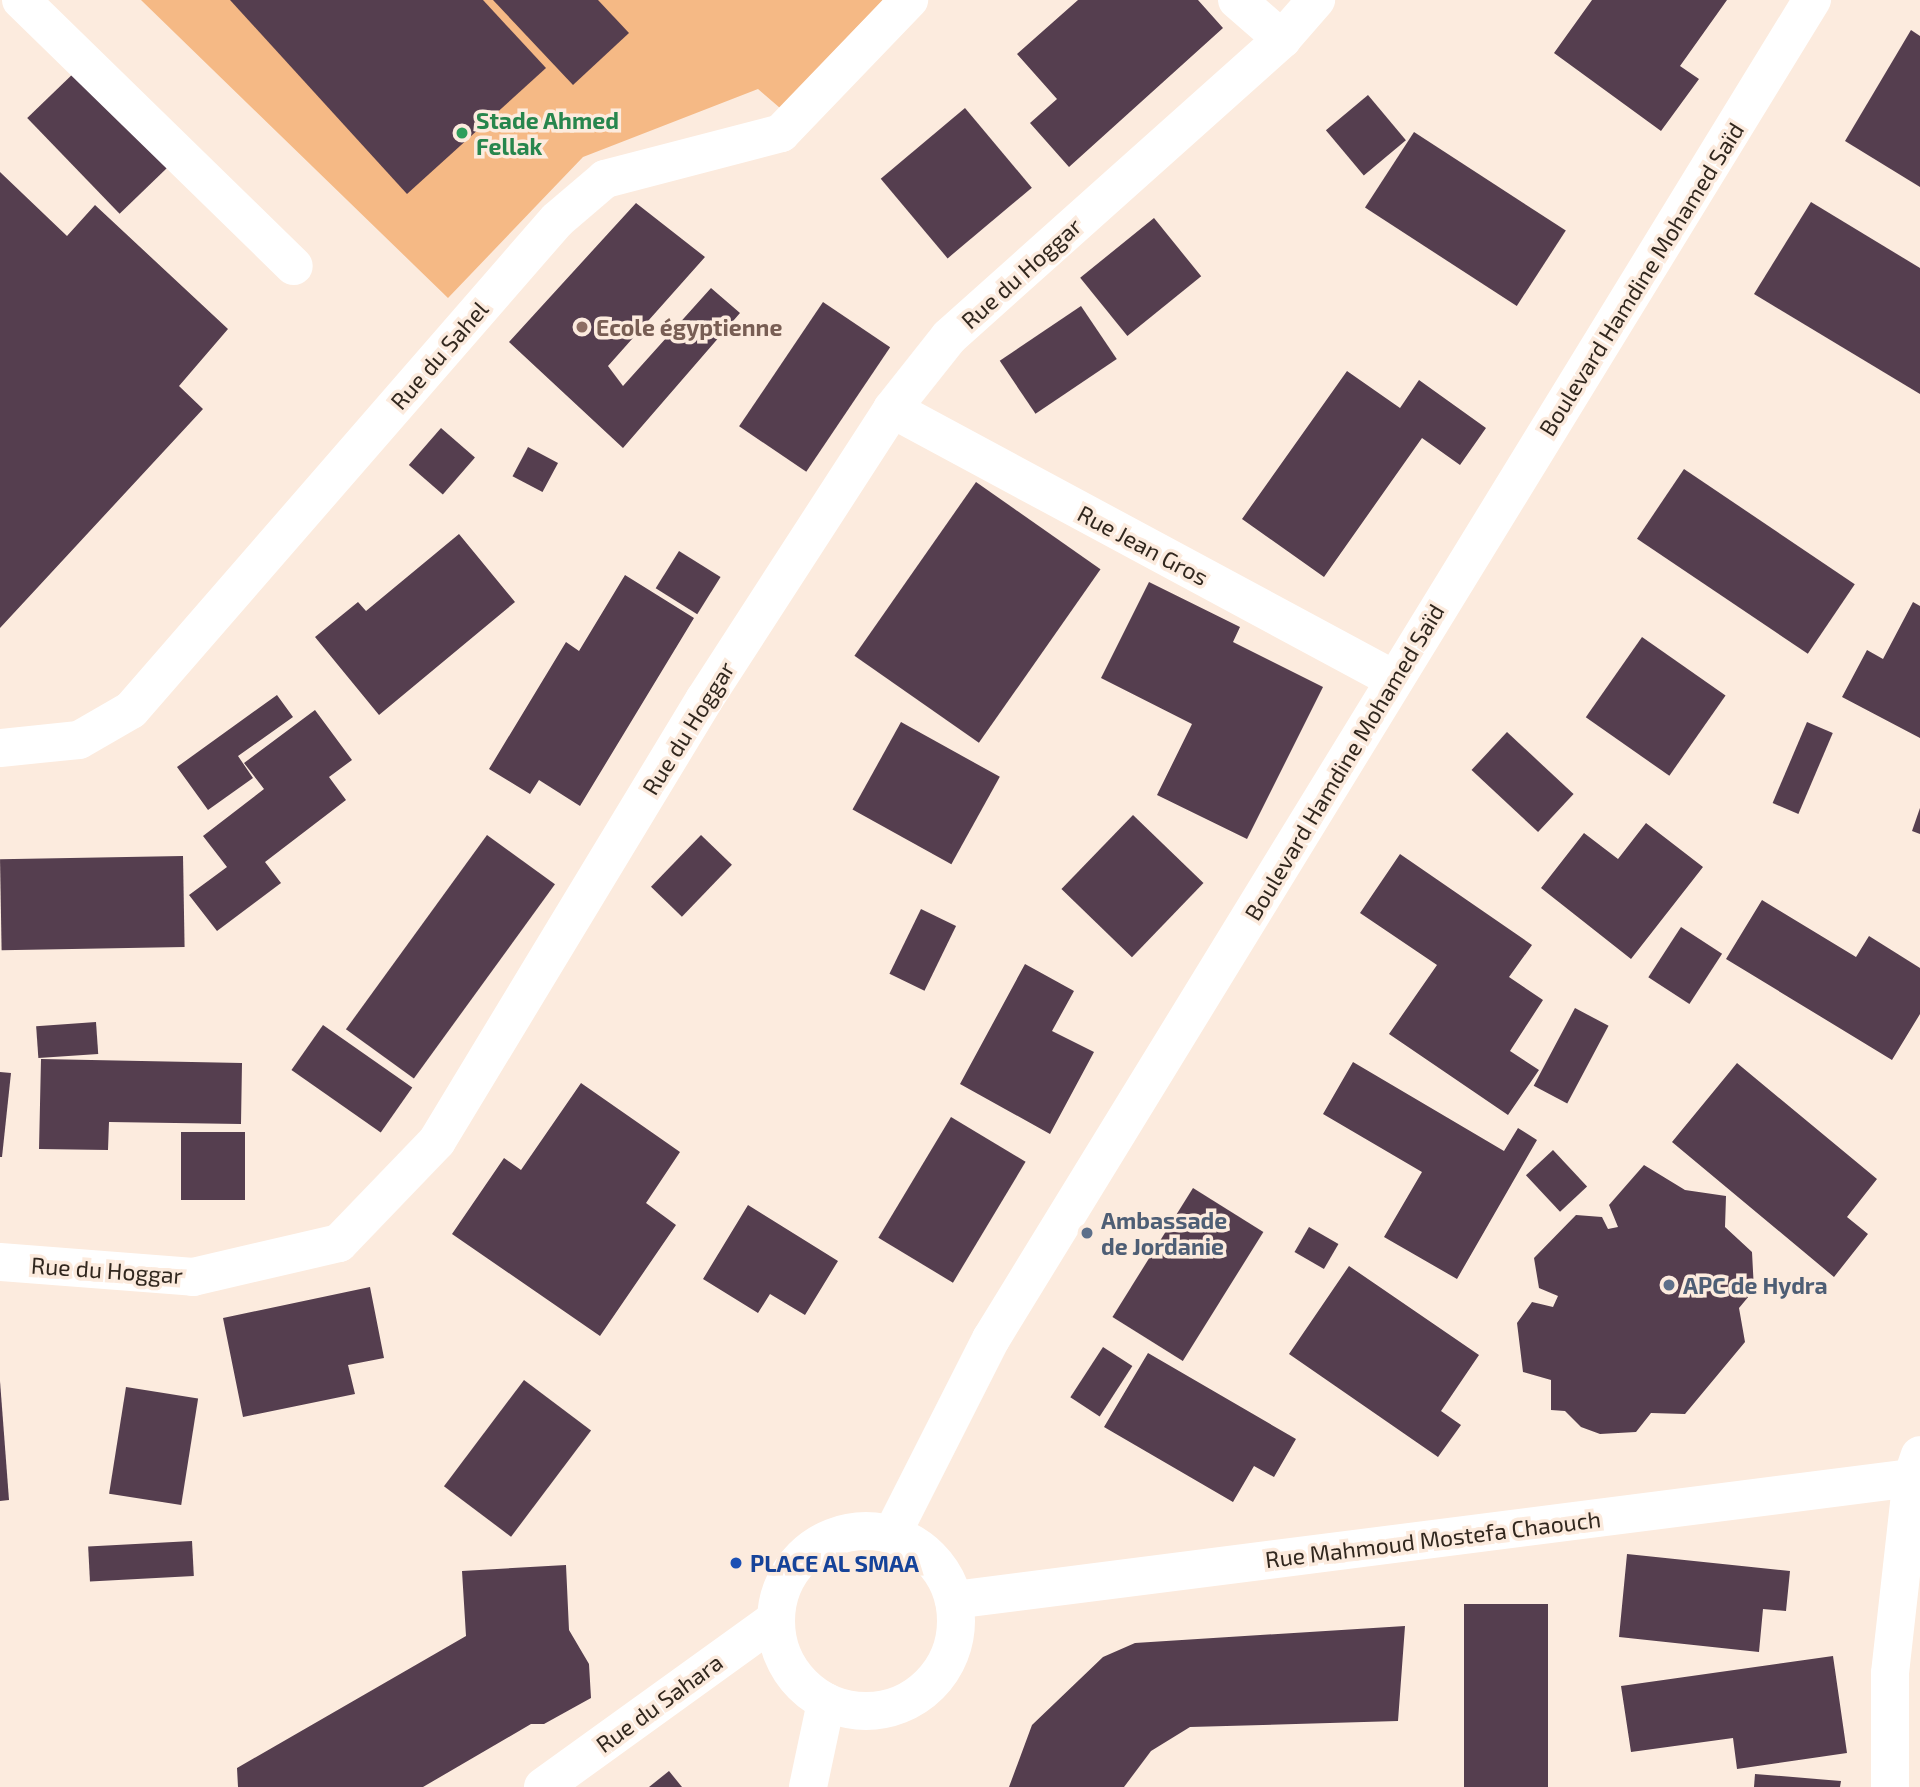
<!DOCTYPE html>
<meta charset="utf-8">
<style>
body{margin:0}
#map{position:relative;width:1920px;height:1787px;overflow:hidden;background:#fcebde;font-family:"Exo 2",sans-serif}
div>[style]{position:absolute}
.green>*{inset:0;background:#f5b985}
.building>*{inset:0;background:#553e4f;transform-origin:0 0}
.street>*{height:38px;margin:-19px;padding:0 19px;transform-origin:19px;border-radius:19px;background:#fff}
.secondary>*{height:38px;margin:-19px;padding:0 19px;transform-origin:19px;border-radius:19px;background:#fff}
.secondary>.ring{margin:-19px;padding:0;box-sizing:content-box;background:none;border:38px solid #fff;border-radius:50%}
.dots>*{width:19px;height:19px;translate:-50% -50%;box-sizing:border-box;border:4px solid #fcebde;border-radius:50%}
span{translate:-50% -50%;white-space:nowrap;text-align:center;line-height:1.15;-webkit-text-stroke:7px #fcebde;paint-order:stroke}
.leisure-label{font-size:23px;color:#27864d;font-weight:700}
.left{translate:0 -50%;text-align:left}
.street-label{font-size:23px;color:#31271e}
.education-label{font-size:23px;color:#785e54;font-weight:700}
.service-label{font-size:23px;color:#4e5e75;font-weight:700}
.transit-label{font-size:23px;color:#164399;font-weight:700}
</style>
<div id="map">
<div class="green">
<i style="clip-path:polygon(141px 0,883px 0,780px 108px,758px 89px,583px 157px,448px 298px)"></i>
</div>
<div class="building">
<i style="clip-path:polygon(230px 0,483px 0,546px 68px,407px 194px)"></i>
<i style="clip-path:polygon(493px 0,598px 0,629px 33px,573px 85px)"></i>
<i style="clip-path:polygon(1078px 0,1198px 0,1223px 28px,1069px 167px,1030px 123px,1057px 99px,1017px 54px)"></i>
<i style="clip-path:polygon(1592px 0,1727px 0,1680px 66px,1699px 79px,1661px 131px,1554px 53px)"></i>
<i style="clip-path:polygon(1911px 30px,1920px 36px,1920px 187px,1845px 141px)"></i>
<i style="left:79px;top:68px;width:133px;height:72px;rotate:46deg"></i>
<i style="left:1368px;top:95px;width:59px;height:55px;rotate:50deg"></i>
<i style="left:965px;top:108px;width:104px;height:110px;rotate:50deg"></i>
<i style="left:1414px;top:132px;width:181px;height:90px;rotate:33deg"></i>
<i style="clip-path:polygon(0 172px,67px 236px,95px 205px,228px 329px,179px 386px,203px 409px,0 628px)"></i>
<i style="clip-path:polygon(1811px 202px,1920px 268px,1920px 394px,1754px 294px)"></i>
<i style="clip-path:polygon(636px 203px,705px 257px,608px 366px,623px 386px,711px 288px,740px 313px,623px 448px,509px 342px)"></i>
<i style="left:1154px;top:218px;width:75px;height:95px;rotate:51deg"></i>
<i style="left:823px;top:302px;width:81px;height:150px;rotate:34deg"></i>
<i style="left:1081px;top:306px;width:64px;height:98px;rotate:56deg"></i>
<i style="clip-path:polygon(1347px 371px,1400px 408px,1419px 380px,1486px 428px,1460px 465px,1422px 438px,1324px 577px,1242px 519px)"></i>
<i style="left:441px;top:428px;width:45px;height:49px;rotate:41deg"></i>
<i style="left:528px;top:447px;width:34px;height:33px;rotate:28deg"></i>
<i style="left:1684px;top:469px;width:206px;height:84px;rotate:34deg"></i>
<i style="left:976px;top:482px;width:152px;height:212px;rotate:35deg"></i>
<i style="clip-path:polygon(459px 534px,515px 602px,379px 715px,315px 637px,358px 602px,366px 611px)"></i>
<i style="left:679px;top:551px;width:49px;height:44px;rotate:32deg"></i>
<i style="clip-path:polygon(625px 575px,694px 618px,580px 806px,539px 780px,530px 794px,489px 769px,566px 642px,579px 651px)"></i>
<i style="clip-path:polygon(1149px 582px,1240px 627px,1233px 642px,1323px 687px,1247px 839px,1157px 795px,1192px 724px,1101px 678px)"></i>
<i style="clip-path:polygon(1913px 602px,1920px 606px,1920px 738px,1842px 697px,1867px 650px,1883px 659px)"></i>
<i style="left:1642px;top:637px;width:102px;height:98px;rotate:35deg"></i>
<i style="clip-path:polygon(277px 695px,293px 717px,238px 756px,253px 778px,208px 810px,177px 767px)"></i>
<i style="clip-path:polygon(315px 710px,352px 760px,329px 777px,346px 800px,265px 862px,281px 883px,217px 931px,189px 895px,227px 867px,203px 836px,264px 789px,244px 763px)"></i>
<i style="left:901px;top:722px;width:113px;height:100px;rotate:29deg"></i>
<i style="left:1807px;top:722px;width:28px;height:88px;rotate:23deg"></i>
<i style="left:1507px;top:732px;width:91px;height:52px;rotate:43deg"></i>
<i style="clip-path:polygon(1920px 808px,1920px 834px,1912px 831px)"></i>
<i style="left:1133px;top:815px;width:98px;height:103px;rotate:44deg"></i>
<i style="clip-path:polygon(1646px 823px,1703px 867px,1631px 959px,1541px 888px,1584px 833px,1618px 859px)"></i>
<i style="left:487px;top:835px;width:84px;height:240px;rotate:36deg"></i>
<i style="left:701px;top:835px;width:43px;height:72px;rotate:44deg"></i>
<i style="clip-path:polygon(1400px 854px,1532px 945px,1509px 977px,1543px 1000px,1510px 1051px,1539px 1070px,1508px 1115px,1389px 1034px,1437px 965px,1360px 913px)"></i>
<i style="left:183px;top:856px;width:91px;height:183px;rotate:89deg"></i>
<i style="clip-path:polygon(1762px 900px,1856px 957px,1869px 936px,1920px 968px,1920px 1014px,1892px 1060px,1726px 959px)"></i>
<i style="left:921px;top:909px;width:39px;height:72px;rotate:26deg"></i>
<i style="left:1681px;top:927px;width:49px;height:60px;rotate:33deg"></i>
<i style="clip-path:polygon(1025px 964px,1074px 991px,1052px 1031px,1094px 1052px,1050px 1134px,960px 1084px)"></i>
<i style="left:1575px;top:1008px;width:38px;height:88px;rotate:28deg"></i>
<i style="left:96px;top:1022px;width:32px;height:60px;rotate:86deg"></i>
<i style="left:323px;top:1025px;width:109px;height:55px;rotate:35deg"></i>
<i style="clip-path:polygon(41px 1059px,242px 1063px,241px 1124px,109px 1122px,108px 1150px,39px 1149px)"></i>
<i style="clip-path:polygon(1353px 1062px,1504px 1151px,1518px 1128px,1537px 1140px,1457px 1279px,1384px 1237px,1422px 1172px,1323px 1114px)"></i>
<i style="clip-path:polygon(1737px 1063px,1877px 1179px,1847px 1217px,1868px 1234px,1834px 1277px,1672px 1142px)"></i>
<i style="clip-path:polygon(0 1072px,11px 1073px,2px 1157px,0 1157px)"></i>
<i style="clip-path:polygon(581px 1083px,680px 1152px,646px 1203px,676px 1225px,600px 1336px,452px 1234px,504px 1158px,521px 1170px)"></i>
<i style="left:951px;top:1117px;width:87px;height:141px;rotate:31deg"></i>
<i style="left:245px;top:1132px;width:68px;height:64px;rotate:90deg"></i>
<i style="left:1553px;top:1150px;width:50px;height:37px;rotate:47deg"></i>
<i style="clip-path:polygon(1644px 1165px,1685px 1190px,1726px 1196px,1725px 1227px,1752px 1252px,1754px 1290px,1739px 1308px,1745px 1342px,1685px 1414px,1651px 1413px,1636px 1432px,1600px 1434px,1581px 1427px,1565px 1411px,1551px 1410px,1551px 1380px,1523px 1372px,1517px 1323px,1532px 1302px,1553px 1307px,1558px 1296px,1539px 1288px,1534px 1258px,1576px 1215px,1602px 1217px,1608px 1229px,1618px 1227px,1609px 1205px)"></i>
<i style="left:1193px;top:1188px;width:83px;height:152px;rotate:32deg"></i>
<i style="clip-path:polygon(748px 1205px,838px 1261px,805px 1315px,770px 1294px,758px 1313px,703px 1279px)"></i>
<i style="left:1309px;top:1227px;width:34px;height:29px;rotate:30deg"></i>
<i style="clip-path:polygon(1349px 1266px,1479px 1355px,1441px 1411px,1461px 1425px,1438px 1457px,1289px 1354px)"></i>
<i style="clip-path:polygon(370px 1287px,384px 1358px,348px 1365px,355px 1394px,243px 1417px,223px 1318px)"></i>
<i style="left:1103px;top:1347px;width:35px;height:60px;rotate:33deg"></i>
<i style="clip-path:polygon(1148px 1353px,1296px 1439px,1274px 1477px,1254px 1466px,1233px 1502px,1104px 1427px)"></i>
<i style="left:524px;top:1380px;width:84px;height:133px;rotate:37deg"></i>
<i style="clip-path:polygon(0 1381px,9px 1500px,0 1501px)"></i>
<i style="left:126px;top:1387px;width:73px;height:108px;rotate:9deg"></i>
<i style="left:192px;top:1541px;width:35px;height:104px;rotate:87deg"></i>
<i style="clip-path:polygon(1627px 1554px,1790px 1571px,1786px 1611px,1763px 1609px,1759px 1652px,1619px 1637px)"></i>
<i style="clip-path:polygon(566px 1565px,569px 1630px,589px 1664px,591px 1698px,544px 1724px,531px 1724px,423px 1787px,238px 1787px,237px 1768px,466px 1636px,462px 1571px)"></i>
<i style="left:1464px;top:1604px;width:84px;height:183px"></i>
<i style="clip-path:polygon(1405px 1626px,1398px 1721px,1190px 1727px,1151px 1751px,1124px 1787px,1009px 1787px,1032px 1725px,1103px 1657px,1135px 1643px)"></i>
<i style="clip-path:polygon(1833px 1656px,1847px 1753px,1737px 1769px,1733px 1738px,1631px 1752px,1621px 1686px)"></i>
<i style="clip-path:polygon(669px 1771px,682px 1787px,649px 1787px)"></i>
<i style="clip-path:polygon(1755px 1774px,1841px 1781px,1840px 1787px,1754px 1787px)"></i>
</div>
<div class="street">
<i style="left:21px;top:0;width:381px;rotate:44.3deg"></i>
<i style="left:1237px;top:0;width:60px;rotate:40.9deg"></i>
<i style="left:892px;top:409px;width:571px;rotate:28.31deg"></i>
<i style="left:0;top:748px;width:79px;rotate:-5.8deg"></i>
<i style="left:79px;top:740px;width:60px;rotate:-30deg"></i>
<i style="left:131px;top:710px;width:649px;rotate:-49deg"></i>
<i style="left:557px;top:220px;width:63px;rotate:-40.5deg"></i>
<i style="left:605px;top:179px;width:182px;rotate:-14.6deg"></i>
<i style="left:781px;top:133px;width:185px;rotate:-46.1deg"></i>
<i style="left:0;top:1262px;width:194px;rotate:4.4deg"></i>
<i style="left:193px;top:1277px;width:150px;rotate:-13.1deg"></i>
<i style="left:339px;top:1243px;width:141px;rotate:-46.1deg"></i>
<i style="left:437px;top:1141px;width:516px;rotate:-58.81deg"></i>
<i style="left:704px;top:700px;width:346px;rotate:-57.1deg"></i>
<i style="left:892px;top:409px;width:92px;rotate:-51.6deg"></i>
<i style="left:949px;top:337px;width:447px;rotate:-41.8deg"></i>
<i style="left:1282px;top:39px;width:52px;rotate:-48.9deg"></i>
<i style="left:954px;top:1600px;width:966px;rotate:-7.26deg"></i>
<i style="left:1890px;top:1787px;width:114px;rotate:-90deg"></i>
<i style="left:1890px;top:1673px;width:196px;rotate:-83.6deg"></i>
<i style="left:1912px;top:1478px;width:24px;rotate:-71deg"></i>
</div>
<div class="secondary">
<i class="ring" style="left:776px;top:1531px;width:142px;height:142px"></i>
<i style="left:892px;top:1534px;width:219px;rotate:-63.1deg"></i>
<i style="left:991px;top:1339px;width:1571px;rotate:-58.49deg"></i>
<i style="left:543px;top:1787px;width:287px;rotate:-35.8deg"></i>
<i style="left:808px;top:1787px;width:87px;rotate:-78deg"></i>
</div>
<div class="dots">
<i style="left:462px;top:133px;background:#2e9e5b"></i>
<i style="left:582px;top:327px;background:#8d6e63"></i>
<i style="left:1087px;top:1233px;background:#5c6f8a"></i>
<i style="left:1669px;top:1285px;background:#5c6f8a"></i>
<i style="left:736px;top:1563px;background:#1a4fb4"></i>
</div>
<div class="leisure-label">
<span class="left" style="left:476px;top:133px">Stade Ahmed<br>Fellak</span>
</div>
<div class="street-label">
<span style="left:1021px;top:273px;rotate:-42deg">Rue du Hoggar</span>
<span style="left:1641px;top:279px;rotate:-58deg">Boulevard Hamdine Mohamed Saïd</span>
<span style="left:439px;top:355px;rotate:-49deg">Rue du Sahel</span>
<span style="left:1143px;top:545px;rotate:28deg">Rue Jean Gros</span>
<span style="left:688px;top:728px;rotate:-58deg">Rue du Hoggar</span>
<span style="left:1344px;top:762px;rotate:-59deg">Boulevard Hamdine Mohamed Saïd</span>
<span style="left:107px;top:1270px;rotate:4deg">Rue du Hoggar</span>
<span style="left:1433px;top:1539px;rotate:-7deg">Rue Mahmoud Mostefa Chaouch</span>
<span style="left:659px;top:1703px;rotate:-36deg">Rue du Sahara</span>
</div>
<div class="education-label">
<span class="left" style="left:596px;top:327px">Ecole égyptienne</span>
</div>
<div class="service-label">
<span class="left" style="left:1101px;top:1233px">Ambassade<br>de Jordanie</span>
<span class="left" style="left:1683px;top:1285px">APC de Hydra</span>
</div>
<div class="transit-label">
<span class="left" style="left:750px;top:1563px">PLACE AL SMAA</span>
</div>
</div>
